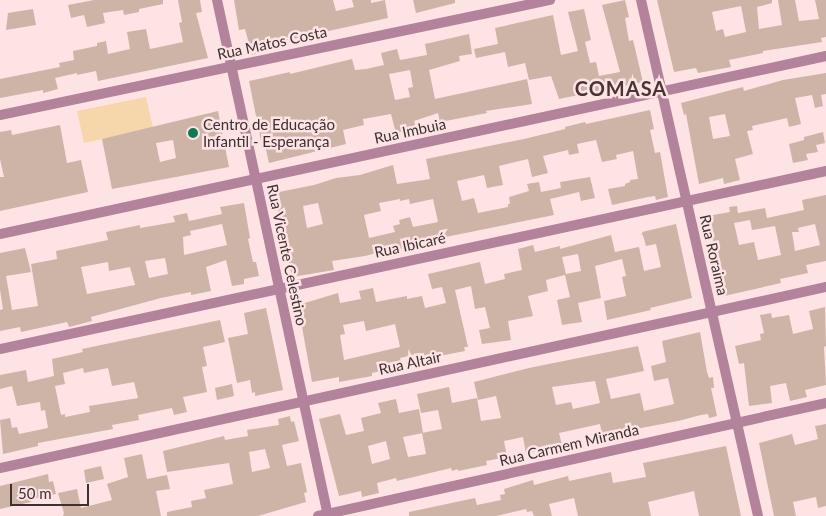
<!DOCTYPE html>
<meta charset="utf-8">
<style>
body{margin:0}
#map{position:relative;width:826px;height:516px;overflow:hidden;background:#fde3e4;font-family:Lato,sans-serif}
div>[style]{position:absolute}
.green>*{inset:0;background:#f6d6ab}
.building>*{inset:0;background:#ceb3a7}
.minor>*{height:10px;margin:-5px;padding:0 5px;transform-origin:5px;border-radius:5px;background:#b3829b}
.tertiary>*{height:10px;margin:-5px;padding:0 5px;transform-origin:5px;border-radius:5px;background:#b3829b}
.dots>*{width:14px;height:14px;translate:-50% -50%;box-sizing:border-box;border:2px solid #fde3e4;border-radius:50%}
span{translate:-50% -50%;white-space:nowrap;text-align:center;line-height:1.15;-webkit-text-stroke:5px #fde3e4;paint-order:stroke}
.street-label{font-size:15px;color:#3d3031}
.poi-label{font-size:15px;color:#3d3031}
.left{translate:0 -50%;text-align:left}
.district-label{font-size:20px;color:#4b3334;font-weight:700;letter-spacing:1px}
.scale{position:absolute;left:10px;top:484px;width:79px;height:22px;box-sizing:border-box;border:2px solid #3d3031;border-top:0;padding-left:6px;font-size:15px;line-height:18px;white-space:nowrap;color:#3d3031;-webkit-text-stroke:4px #fde3e4;paint-order:stroke}
</style>
<div id="map">
<div class="green">
<div style="clip-path:polygon(146px 97px,153px 128px,84px 143px,77px 111px)"></div>
</div>
<div class="building">
<div style="clip-path:polygon(94px 0,163px 0,163px 4px,139px 9px,139px 12px,124px 15px,123px 10px,103px 13px,105px 23px,87px 27px,84px 15px,71px 18px,68px 5px)"></div>
<div style="clip-path:polygon(178px 0,200px 0,202px 12px,196px 13px,208px 58px,98px 81px,96px 71px,77px 75px,77px 73px,55px 78px,58px 89px,43px 93px,43px 90px,0 98px,0 79px,60px 67px,59px 63px,74px 60px,73px 51px,97px 46px,97px 43px,106px 41px,108px 54px,130px 49px,127px 32px,146px 29px,150px 49px,183px 42px,179px 23px,182px 22px)"></div>
<div style="clip-path:polygon(234px 0,333px 0,336px 11px,354px 7px,352px 0,371px 0,371px 3px,385px 0,388px 18px,283px 41px,264px 46px,265px 52px,252px 55px,245px 29px,239px 30px)"></div>
<div style="clip-path:polygon(413px 0,455px 0,455px 3px,416px 13px)"></div>
<div style="clip-path:polygon(625px 0,629px 17px,625px 18px,629px 41px,633px 40px,643px 82px,559px 99px,551px 76px,529px 80px,525px 63px,508px 67px,505px 52px,476px 58px,474px 49px,498px 44px,495px 28px,553px 15px,561px 55px,578px 51px,568px 12px,584px 9px,591px 40px,585px 42px,590px 63px,596px 62px,599px 76px,620px 72px,602px 5px)"></div>
<div style="clip-path:polygon(evenodd,657px 0,772px 0,772px 3px,757px 7px,759px 29px,782px 25px,778px 0,795px 0,799px 21px,819px 19px,815px 0,826px 0,826px 37px,821px 38px,822px 42px,763px 51px,763px 53px,729px 60px,731px 67px,698px 73px,696px 68px,674px 72px,657px 0,741px 6px,746px 32px,725px 37px,723px 29px,716px 31px,712px 12px,741px 6px)"></div>
<div style="clip-path:polygon(33px 9px,36px 25px,6px 30px,8px 13px)"></div>
<div style="clip-path:polygon(evenodd,469px 34px,472px 54px,459px 56px,460px 61px,429px 70px,435px 99px,527px 79px,532px 104px,486px 111px,487px 113px,440px 122px,438px 113px,414px 121px,416px 128px,396px 133px,391px 114px,363px 119px,364px 125px,343px 130px,346px 144px,269px 163px,264px 141px,261px 141px,249px 81px,290px 72px,290px 74px,352px 59px,355px 70px,366px 69px,384px 65px,381px 53px,397px 49px,400px 60px,427px 55px,425px 44px,469px 34px,410px 70px,413px 87px,408px 88px,410px 97px,395px 100px,389px 74px,410px 70px)"></div>
<div style="clip-path:polygon(evenodd,826px 73px,826px 94px,821px 95px,823px 106px,815px 108px,812px 95px,795px 98px,801px 124px,789px 127px,787px 118px,752px 126px,753px 130px,747px 131px,753px 154px,735px 159px,740px 180px,724px 184px,723px 178px,699px 184px,686px 114px,684px 115px,681px 103px,743px 87px,744px 91px,783px 80px,826px 73px,725px 114px,730px 136px,713px 139px,709px 117px,725px 114px)"></div>
<div style="clip-path:polygon(evenodd,650px 110px,654px 129px,650px 130px,655px 153px,660px 152px,668px 197px,656px 200px,655px 196px,648px 197px,612px 205px,608px 189px,625px 186px,625px 184px,630px 182px,630px 180px,638px 179px,633px 151px,616px 155px,617px 159px,602px 162px,596px 140px,577px 144px,579px 153px,569px 155px,568px 150px,543px 156px,548px 173px,532px 177px,528px 159px,499px 166px,503px 185px,487px 188px,484px 175px,457px 181px,462px 201px,474px 198px,478px 213px,508px 207px,508px 204px,510px 204px,509px 197px,529px 191px,527px 184px,539px 182px,541px 192px,561px 188px,560px 182px,590px 177px,595px 198px,581px 201px,579px 192px,550px 199px,554px 215px,411px 244px,411px 246px,400px 249px,399px 247px,365px 256px,332px 261px,334px 270px,292px 277px,274px 193px,314px 185px,336px 178px,360px 175px,393px 165px,397px 184px,430px 179px,426px 159px,524px 139px,565px 129px,565px 127px,585px 122px,586px 124px,650px 110px,400px 199px,400px 201px,409px 199px,410px 204px,433px 199px,438px 222px,413px 227px,410px 217px,399px 220px,400px 224px,393px 226px,395px 232px,369px 238px,364px 215px,381px 211px,379px 203px,400px 199px,650px 110px,318px 203px,323px 224px,307px 228px,303px 206px,318px 203px)"></div>
<div style="clip-path:polygon(evenodd,218px 111px,229px 167px,112px 189px,102px 139px,218px 111px,173px 140px,176px 158px,160px 162px,156px 143px,173px 140px)"></div>
<div style="clip-path:polygon(60px 125px,67px 163px,81px 160px,88px 192px,0 211px,0 177px,4px 177px,0 159px,0 132px,11px 130px,12px 135px)"></div>
<div style="clip-path:polygon(823px 132px,825px 143px,816px 145px,818px 152px,806px 154px,808px 160px,793px 163px,789px 144px,804px 140px,804px 137px)"></div>
<div style="clip-path:polygon(evenodd,826px 195px,826px 261px,806px 265px,808px 273px,780px 279px,781px 283px,724px 296px,708px 216px,730px 212px,729px 207px,737px 206px,738px 213px,765px 208px,767px 218px,804px 210px,802px 200px,826px 195px,750px 220px,752px 230px,775px 226px,781px 255px,758px 260px,754px 242px,739px 245px,734px 223px,750px 220px,826px 195px,815px 224px,820px 245px,795px 251px,792px 232px,799px 232px,798px 228px,815px 224px)"></div>
<div style="clip-path:polygon(evenodd,244px 203px,250px 238px,248px 239px,253px 262px,256px 262px,259px 276px,244px 279px,244px 284px,232px 286px,226px 260px,206px 267px,211px 291px,191px 295px,191px 292px,161px 298px,91px 317px,92px 321px,69px 327px,67px 322px,21px 332px,20px 327px,0 331px,0 310px,3px 309px,0 290px,0 253px,25px 248px,31px 272px,6px 276px,12px 310px,38px 306px,31px 264px,57px 259px,56px 251px,108px 240px,106px 232px,140px 225px,140px 228px,175px 222px,173px 216px,187px 213px,189px 221px,222px 214px,220px 207px,244px 203px,222px 224px,227px 245px,184px 255px,183px 237px,191px 235px,190px 231px,222px 224px,244px 203px,165px 258px,168px 274px,149px 278px,145px 261px,165px 258px,244px 203px,108px 262px,109px 271px,130px 267px,135px 285px,87px 294px,81px 267px,108px 262px)"></div>
<div style="clip-path:polygon(evenodd,676px 224px,692px 298px,650px 308px,651px 310px,607px 320px,604px 301px,626px 296px,622px 277px,626px 276px,622px 259px,595px 266px,601px 298px,578px 303px,582px 322px,562px 325px,557px 300px,570px 297px,565px 275px,546px 280px,548px 291px,528px 296px,533px 316px,508px 321px,511px 340px,482px 344px,479px 330px,490px 328px,485px 307px,475px 309px,471px 286px,455px 290px,468px 347px,464px 347px,465px 351px,424px 359px,422px 353px,400px 358px,402px 366px,372px 373px,372px 376px,339px 382px,339px 377px,312px 382px,298px 305px,338px 293px,340px 303px,361px 299px,359px 291px,373px 288px,376px 302px,407px 296px,407px 299px,422px 296px,425px 308px,446px 303px,442px 287px,432px 289px,428px 274px,480px 262px,485px 284px,505px 279px,504px 274px,522px 270px,518px 249px,533px 245px,535px 252px,560px 246px,560px 249px,611px 235px,615px 252px,639px 247px,644px 271px,661px 267px,656px 244px,646px 246px,642px 232px,676px 224px,578px 254px,581px 271px,566px 274px,562px 257px,578px 254px,676px 224px,364px 321px,366px 331px,395px 324px,400px 347px,344px 360px,340px 335px,345px 334px,343px 325px,364px 321px)"></div>
<div style="clip-path:polygon(825px 307px,826px 346px,824px 347px,826px 385px,805px 390px,807px 397px,790px 401px,786px 383px,770px 386px,772px 403px,749px 406px,744px 363px,739px 364px,735px 346px,761px 340px,760px 334px,764px 333px,760px 315px,771px 313px,772px 318px,789px 315px,793px 334px,813px 329px,809px 311px)"></div>
<div style="clip-path:polygon(266px 308px,283px 390px,255px 396px,255px 392px,252px 393px,250px 380px,237px 383px,228px 338px,248px 334px,244px 313px)"></div>
<div style="clip-path:polygon(evenodd,220px 320px,225px 342px,203px 347px,207px 366px,202px 367px,207px 392px,183px 397px,187px 412px,174px 415px,172px 408px,138px 415px,139px 420px,112px 425px,113px 429px,38px 443px,38px 446px,3px 454px,0 420px,10px 418px,12px 428px,17px 427px,19px 434px,48px 428px,45px 410px,41px 411px,40px 402px,17px 406px,12px 386px,0 389px,0 375px,26px 370px,28px 382px,54px 376px,52px 359px,83px 352px,82px 349px,220px 320px,83px 368px,84px 373px,108px 368px,112px 386px,134px 382px,138px 398px,89px 406px,90px 412px,65px 417px,65px 414px,61px 415px,55px 386px,65px 384px,63px 373px,83px 368px)"></div>
<div style="clip-path:polygon(evenodd,700px 332px,707px 372px,709px 378px,713px 377px,714px 388px,711px 388px,717px 416px,709px 418px,708px 414px,701px 415px,678px 421px,620px 432px,621px 435px,603px 439px,600px 424px,559px 433px,562px 445px,526px 454px,523px 437px,504px 441px,507px 457px,486px 461px,487px 465px,458px 471px,458px 469px,452px 471px,451px 468px,397px 481px,396px 478px,377px 483px,379px 493px,362px 497px,361px 491px,339px 496px,319px 419px,340px 414px,346px 435px,364px 431px,361px 418px,381px 413px,378px 403px,396px 399px,399px 413px,419px 409px,423px 433px,403px 437px,408px 457px,426px 454px,422px 433px,442px 429px,438px 410px,421px 413px,417px 394px,449px 387px,452px 403px,477px 398px,481px 421px,501px 418px,496px 396px,478px 400px,474px 382px,529px 368px,638px 346px,644px 371px,606px 379px,611px 399px,640px 393px,644px 411px,674px 404px,668px 378px,654px 381px,651px 366px,666px 362px,662px 341px,700px 332px,595px 381px,600px 403px,573px 409px,571px 402px,556px 405px,552px 387px,595px 381px,700px 332px,386px 441px,390px 459px,372px 464px,368px 446px,386px 441px)"></div>
<div style="clip-path:polygon(232px 384px,234px 396px,217px 400px,215px 388px)"></div>
<div style="clip-path:polygon(evenodd,290px 416px,291px 422px,294px 421px,299px 441px,282px 445px,287px 466px,301px 463px,307px 492px,304px 493px,306px 502px,258px 516px,167px 516px,167px 512px,192px 507px,191px 501px,206px 498px,204px 490px,233px 484px,229px 463px,167px 472px,163px 451px,224px 436px,225px 440px,248px 436px,247px 430px,279px 425px,278px 419px,290px 416px,265px 449px,270px 468px,252px 472px,249px 452px,265px 449px)"></div>
<div style="clip-path:polygon(826px 424px,826px 506px,818px 508px,816px 497px,793px 502px,796px 516px,774px 516px,759px 443px,792px 434px,795px 445px,818px 439px,815px 426px)"></div>
<div style="clip-path:polygon(726px 446px,741px 516px,699px 516px,694px 491px,648px 502px,651px 516px,578px 516px,574px 498px,549px 504px,552px 516px,534px 516px,532px 511px,527px 512px,526px 509px,496px 516px,409px 516px,409px 512px,475px 498px,477px 505px,501px 500px,500px 495px,505px 494px,504px 489px,533px 480px,534px 485px,568px 476px,569px 481px,611px 472px,613px 483px,646px 477px,643px 463px)"></div>
<div style="clip-path:polygon(142px 454px,147px 479px,167px 475px,170px 489px,156px 491px,161px 516px,63px 516px,64px 513px,58px 493px,77px 489px,81px 508px,112px 500px,107px 484px,128px 477px,124px 458px)"></div>
<div style="clip-path:polygon(101px 466px,104px 479px,86px 483px,84px 470px)"></div>
<div style="clip-path:polygon(48px 474px,49px 482px,53px 481px,56px 494px,32px 499px,31px 502px,0 509px,0 486px)"></div>
</div>
<div class="minor">
<div style="left:217px;top:0;width:184px;rotate:77.8deg"></div>
<div style="left:641px;top:0;width:529px;rotate:77.22deg"></div>
<div style="left:0;top:115px;width:562px;rotate:-11.81deg"></div>
<div style="left:0;top:468px;width:846px;rotate:-12.36deg"></div>
<div style="left:318px;top:516px;width:520px;rotate:-12.54deg"></div>
</div>
<div class="tertiary">
<div style="left:256px;top:180px;width:344px;rotate:77.9deg"></div>
<div style="left:0;top:234px;width:845px;rotate:-12.16deg"></div>
<div style="left:0;top:349px;width:845px;rotate:-12.16deg"></div>
</div>
<div class="dots">
<div style="left:193px;top:133px;background:#0e7953"></div>
</div>
<div class="street-label">
<span style="left:272px;top:43px;rotate:-12deg">Rua Matos Costa</span>
<span style="left:410px;top:131px;rotate:-12deg">Rua Imbuia</span>
<span style="left:410px;top:245px;rotate:-12deg">Rua Ibicaré</span>
<span style="left:287px;top:255px;rotate:78deg">Rua Vicente Celestino</span>
<span style="left:714px;top:255px;rotate:77deg">Rua Roraima</span>
<span style="left:410px;top:363px;rotate:-12deg">Rua Altair</span>
<span style="left:569px;top:445px;rotate:-13deg">Rua Carmem Miranda</span>
</div>
<div class="poi-label">
<span class="left" style="left:203px;top:133px">Centro de Educação<br>Infantil - Esperança</span>
</div>
<div class="district-label">
<span style="left:621px;top:88px">COMASA</span>
</div>
<div class="scale">50 m</div>
</div>
